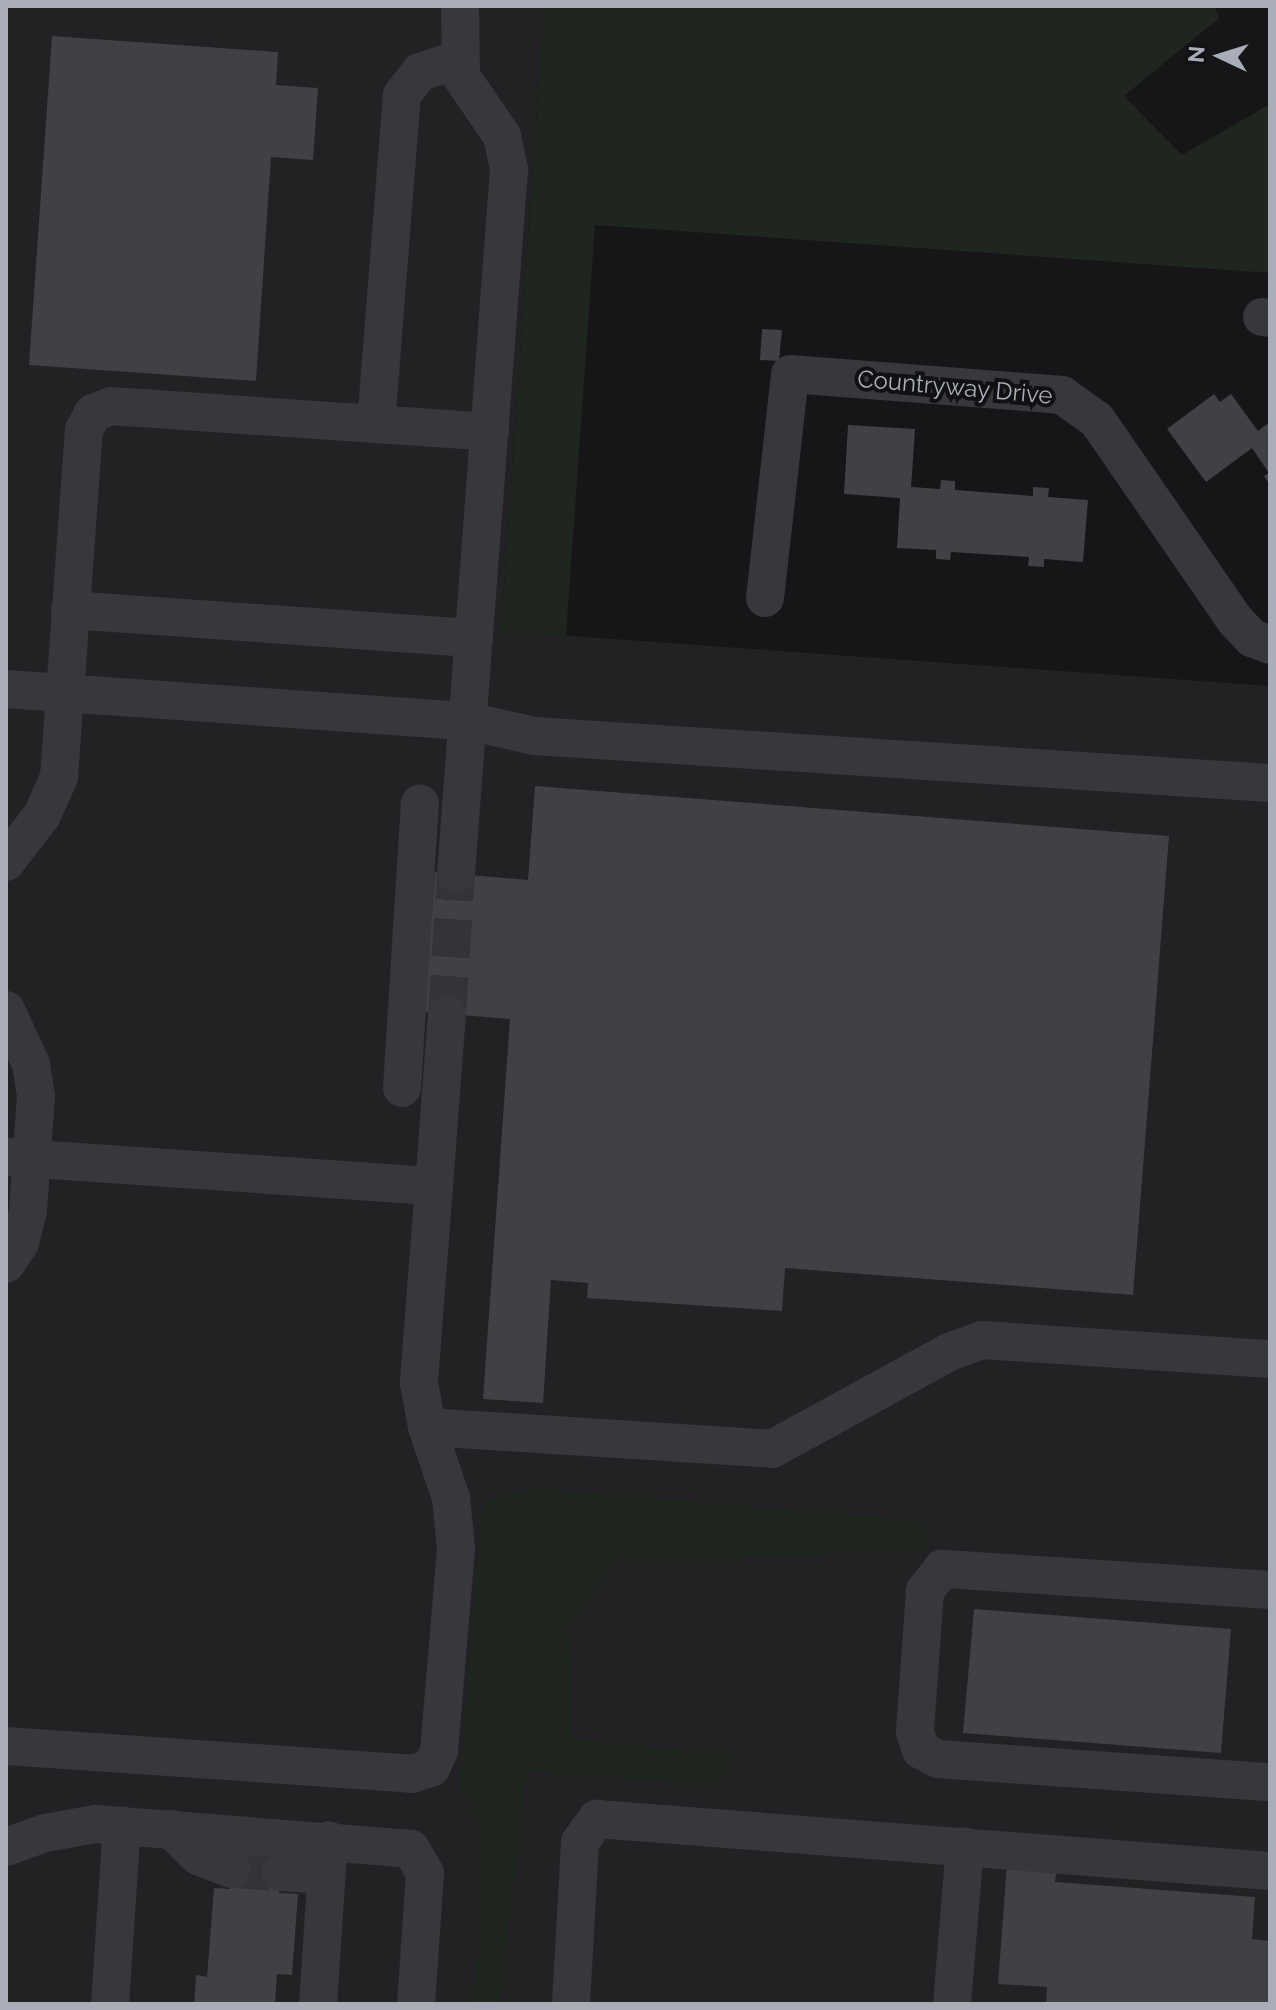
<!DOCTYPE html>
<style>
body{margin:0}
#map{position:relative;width:1276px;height:2010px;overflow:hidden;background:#161618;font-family:Raleway,sans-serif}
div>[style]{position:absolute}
.built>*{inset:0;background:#222225}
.green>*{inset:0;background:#1e261f}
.building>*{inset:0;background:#404145}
.minor-tunnel>*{height:38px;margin-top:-19px;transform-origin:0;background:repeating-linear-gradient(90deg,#333438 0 38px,transparent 0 57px)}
.minor>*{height:38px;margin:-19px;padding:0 19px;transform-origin:19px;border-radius:19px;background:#37383d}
span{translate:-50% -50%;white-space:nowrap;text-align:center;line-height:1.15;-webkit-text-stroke:8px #111113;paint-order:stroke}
.street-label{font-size:24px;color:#a8adb8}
.frame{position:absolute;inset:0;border:8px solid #a8adb8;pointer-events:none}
.north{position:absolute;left:1180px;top:16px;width:80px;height:80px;-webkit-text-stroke:6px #111113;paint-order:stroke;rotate:274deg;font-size:22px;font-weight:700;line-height:32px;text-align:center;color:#a8adb8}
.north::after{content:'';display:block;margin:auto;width:28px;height:36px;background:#a8adb8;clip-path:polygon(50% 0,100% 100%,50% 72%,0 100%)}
</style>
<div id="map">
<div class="built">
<div style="clip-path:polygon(6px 6px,544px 6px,501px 631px,1270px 686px,1270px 2004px,6px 2004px)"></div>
</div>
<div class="green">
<div style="clip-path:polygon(544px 6px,1214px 6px,1219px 18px,1124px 96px,1182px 155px,1270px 104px,1270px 273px,595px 225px,566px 636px,501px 632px)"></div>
<div style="clip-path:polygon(533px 1488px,925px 1521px,927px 1551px,616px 1562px,570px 1626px,573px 1739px,735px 1755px,720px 1785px,527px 1772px,500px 2004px,472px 2004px,480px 1941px,481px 1825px,460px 1787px,483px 1503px)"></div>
</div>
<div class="building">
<div style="clip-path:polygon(52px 36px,278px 52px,276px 85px,318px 88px,313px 160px,271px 157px,256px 381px,29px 365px)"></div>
<div style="clip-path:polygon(762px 329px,782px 330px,779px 361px,760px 360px)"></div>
<div style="clip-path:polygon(1214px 394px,1220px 402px,1231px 394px,1258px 431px,1270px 422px,1270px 485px,1264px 476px,1269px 473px,1252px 448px,1206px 482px,1167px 429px)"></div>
<div style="clip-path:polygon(848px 425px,915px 429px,911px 487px,940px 489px,941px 480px,955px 481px,955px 490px,1033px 496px,1033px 487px,1049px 488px,1048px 497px,1088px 500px,1083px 562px,1044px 559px,1044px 567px,1028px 566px,1029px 557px,951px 552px,950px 560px,936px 559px,936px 550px,897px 548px,900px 498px,844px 494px)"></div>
<div style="clip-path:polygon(535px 786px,1169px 836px,1133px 1295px,785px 1268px,782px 1311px,587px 1298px,588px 1283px,551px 1280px,543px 1403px,483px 1399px,510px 1019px,424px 1012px,435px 872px,528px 880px)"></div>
<div style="clip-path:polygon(974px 1609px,1231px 1629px,1221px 1753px,963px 1733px)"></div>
<div style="clip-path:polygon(234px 1839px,283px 1843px,279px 1893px,298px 1894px,292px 1975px,277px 1974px,275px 2004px,194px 2004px,196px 1975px,207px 1977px,214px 1888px,230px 1889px)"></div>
<div style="clip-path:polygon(1007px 1864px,1057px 1868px,1055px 1882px,1255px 1897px,1252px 1939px,1270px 1941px,1270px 2004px,1046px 2004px,1047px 1987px,998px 1984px)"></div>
</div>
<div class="minor-tunnel">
<div style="left:447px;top:1014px;width:140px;rotate:-86.3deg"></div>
<div style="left:232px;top:1869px;width:49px;rotate:3.5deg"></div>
</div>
<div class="minor">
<div style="left:1262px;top:317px;width:8px;rotate:7deg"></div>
<div style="left:376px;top:424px;width:330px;rotate:-85.5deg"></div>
<div style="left:402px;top:95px;width:29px;rotate:-52deg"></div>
<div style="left:420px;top:72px;width:40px;rotate:-18deg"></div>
<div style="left:765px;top:598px;width:225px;rotate:-83.6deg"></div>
<div style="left:790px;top:374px;width:273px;rotate:4.4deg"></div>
<div style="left:1062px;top:395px;width:43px;rotate:35.5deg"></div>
<div style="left:1097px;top:420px;width:243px;rotate:55.4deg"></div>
<div style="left:1235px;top:620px;width:25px;rotate:47deg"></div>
<div style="left:1252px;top:638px;width:19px;rotate:21deg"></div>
<div style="left:70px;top:610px;width:405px;rotate:4deg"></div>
<div style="left:6px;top:689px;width:463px;rotate:4deg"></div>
<div style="left:468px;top:721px;width:68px;rotate:12.8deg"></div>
<div style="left:534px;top:736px;width:737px;rotate:3.65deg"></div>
<div style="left:6px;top:862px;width:59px;rotate:-52.5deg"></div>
<div style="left:42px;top:815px;width:42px;rotate:-65.9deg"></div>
<div style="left:59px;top:777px;width:348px;rotate:-85.9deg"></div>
<div style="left:84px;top:430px;width:19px;rotate:-62deg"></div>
<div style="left:93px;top:413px;width:19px;rotate:-21deg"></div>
<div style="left:111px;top:406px;width:380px;rotate:3.9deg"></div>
<div style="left:456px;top:874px;width:707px;rotate:-85.7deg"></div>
<div style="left:509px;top:169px;width:34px;rotate:-102deg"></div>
<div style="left:502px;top:136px;width:73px;rotate:-124.3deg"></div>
<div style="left:461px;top:76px;width:70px;rotate:-90.8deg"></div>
<div style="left:6px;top:1010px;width:60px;rotate:65.2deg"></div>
<div style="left:31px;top:1064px;width:32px;rotate:81deg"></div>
<div style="left:36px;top:1096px;width:115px;rotate:94deg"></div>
<div style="left:28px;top:1211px;width:33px;rotate:104deg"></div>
<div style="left:20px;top:1243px;width:25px;rotate:124deg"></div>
<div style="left:402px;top:1088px;width:285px;rotate:-86.4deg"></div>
<div style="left:6px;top:1157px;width:429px;rotate:3.9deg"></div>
<div style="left:434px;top:1186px;width:198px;rotate:94.4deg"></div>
<div style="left:419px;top:1383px;width:45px;rotate:79.7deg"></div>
<div style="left:427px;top:1427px;width:346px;rotate:3.6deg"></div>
<div style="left:772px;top:1449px;width:202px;rotate:-28.7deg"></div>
<div style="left:949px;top:1352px;width:35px;rotate:-20deg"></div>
<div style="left:982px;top:1340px;width:289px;rotate:3.8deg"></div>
<div style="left:434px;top:1186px;width:172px;rotate:-85.7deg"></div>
<div style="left:1270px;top:1590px;width:329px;rotate:-176.3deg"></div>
<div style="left:942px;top:1569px;width:28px;rotate:128deg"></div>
<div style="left:925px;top:1591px;width:141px;rotate:94.1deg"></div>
<div style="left:915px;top:1732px;width:19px;rotate:72deg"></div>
<div style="left:921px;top:1750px;width:19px;rotate:28deg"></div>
<div style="left:938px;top:1759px;width:333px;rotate:4deg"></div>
<div style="left:6px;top:1746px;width:407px;rotate:3.9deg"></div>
<div style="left:412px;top:1774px;width:20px;rotate:-18deg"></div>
<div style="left:431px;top:1768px;width:19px;rotate:-65deg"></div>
<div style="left:439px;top:1751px;width:204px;rotate:-85.2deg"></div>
<div style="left:456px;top:1548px;width:50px;rotate:-95.7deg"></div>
<div style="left:451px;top:1498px;width:75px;rotate:-108.7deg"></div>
<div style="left:171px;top:1829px;width:38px;rotate:45deg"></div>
<div style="left:198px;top:1856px;width:36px;rotate:21deg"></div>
<div style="left:6px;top:1847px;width:41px;rotate:-19.7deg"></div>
<div style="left:45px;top:1833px;width:51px;rotate:-10.2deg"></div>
<div style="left:95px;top:1824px;width:317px;rotate:4.5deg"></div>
<div style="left:411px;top:1849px;width:28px;rotate:60deg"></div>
<div style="left:425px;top:1873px;width:131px;rotate:93.9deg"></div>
<div style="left:281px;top:1872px;width:45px;rotate:3.8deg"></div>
<div style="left:110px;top:2004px;width:179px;rotate:-86.2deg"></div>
<div style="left:318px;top:2004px;width:164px;rotate:-86.2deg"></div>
<div style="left:571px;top:2004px;width:162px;rotate:-86.8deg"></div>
<div style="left:580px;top:1842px;width:29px;rotate:-54deg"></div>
<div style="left:597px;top:1819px;width:675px;rotate:4.42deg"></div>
<div style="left:952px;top:2004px;width:158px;rotate:-85.3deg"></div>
</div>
<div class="street-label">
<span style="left:955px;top:387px;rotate:5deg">Countryway Drive</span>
</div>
<div class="frame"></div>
<div class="north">N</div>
</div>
